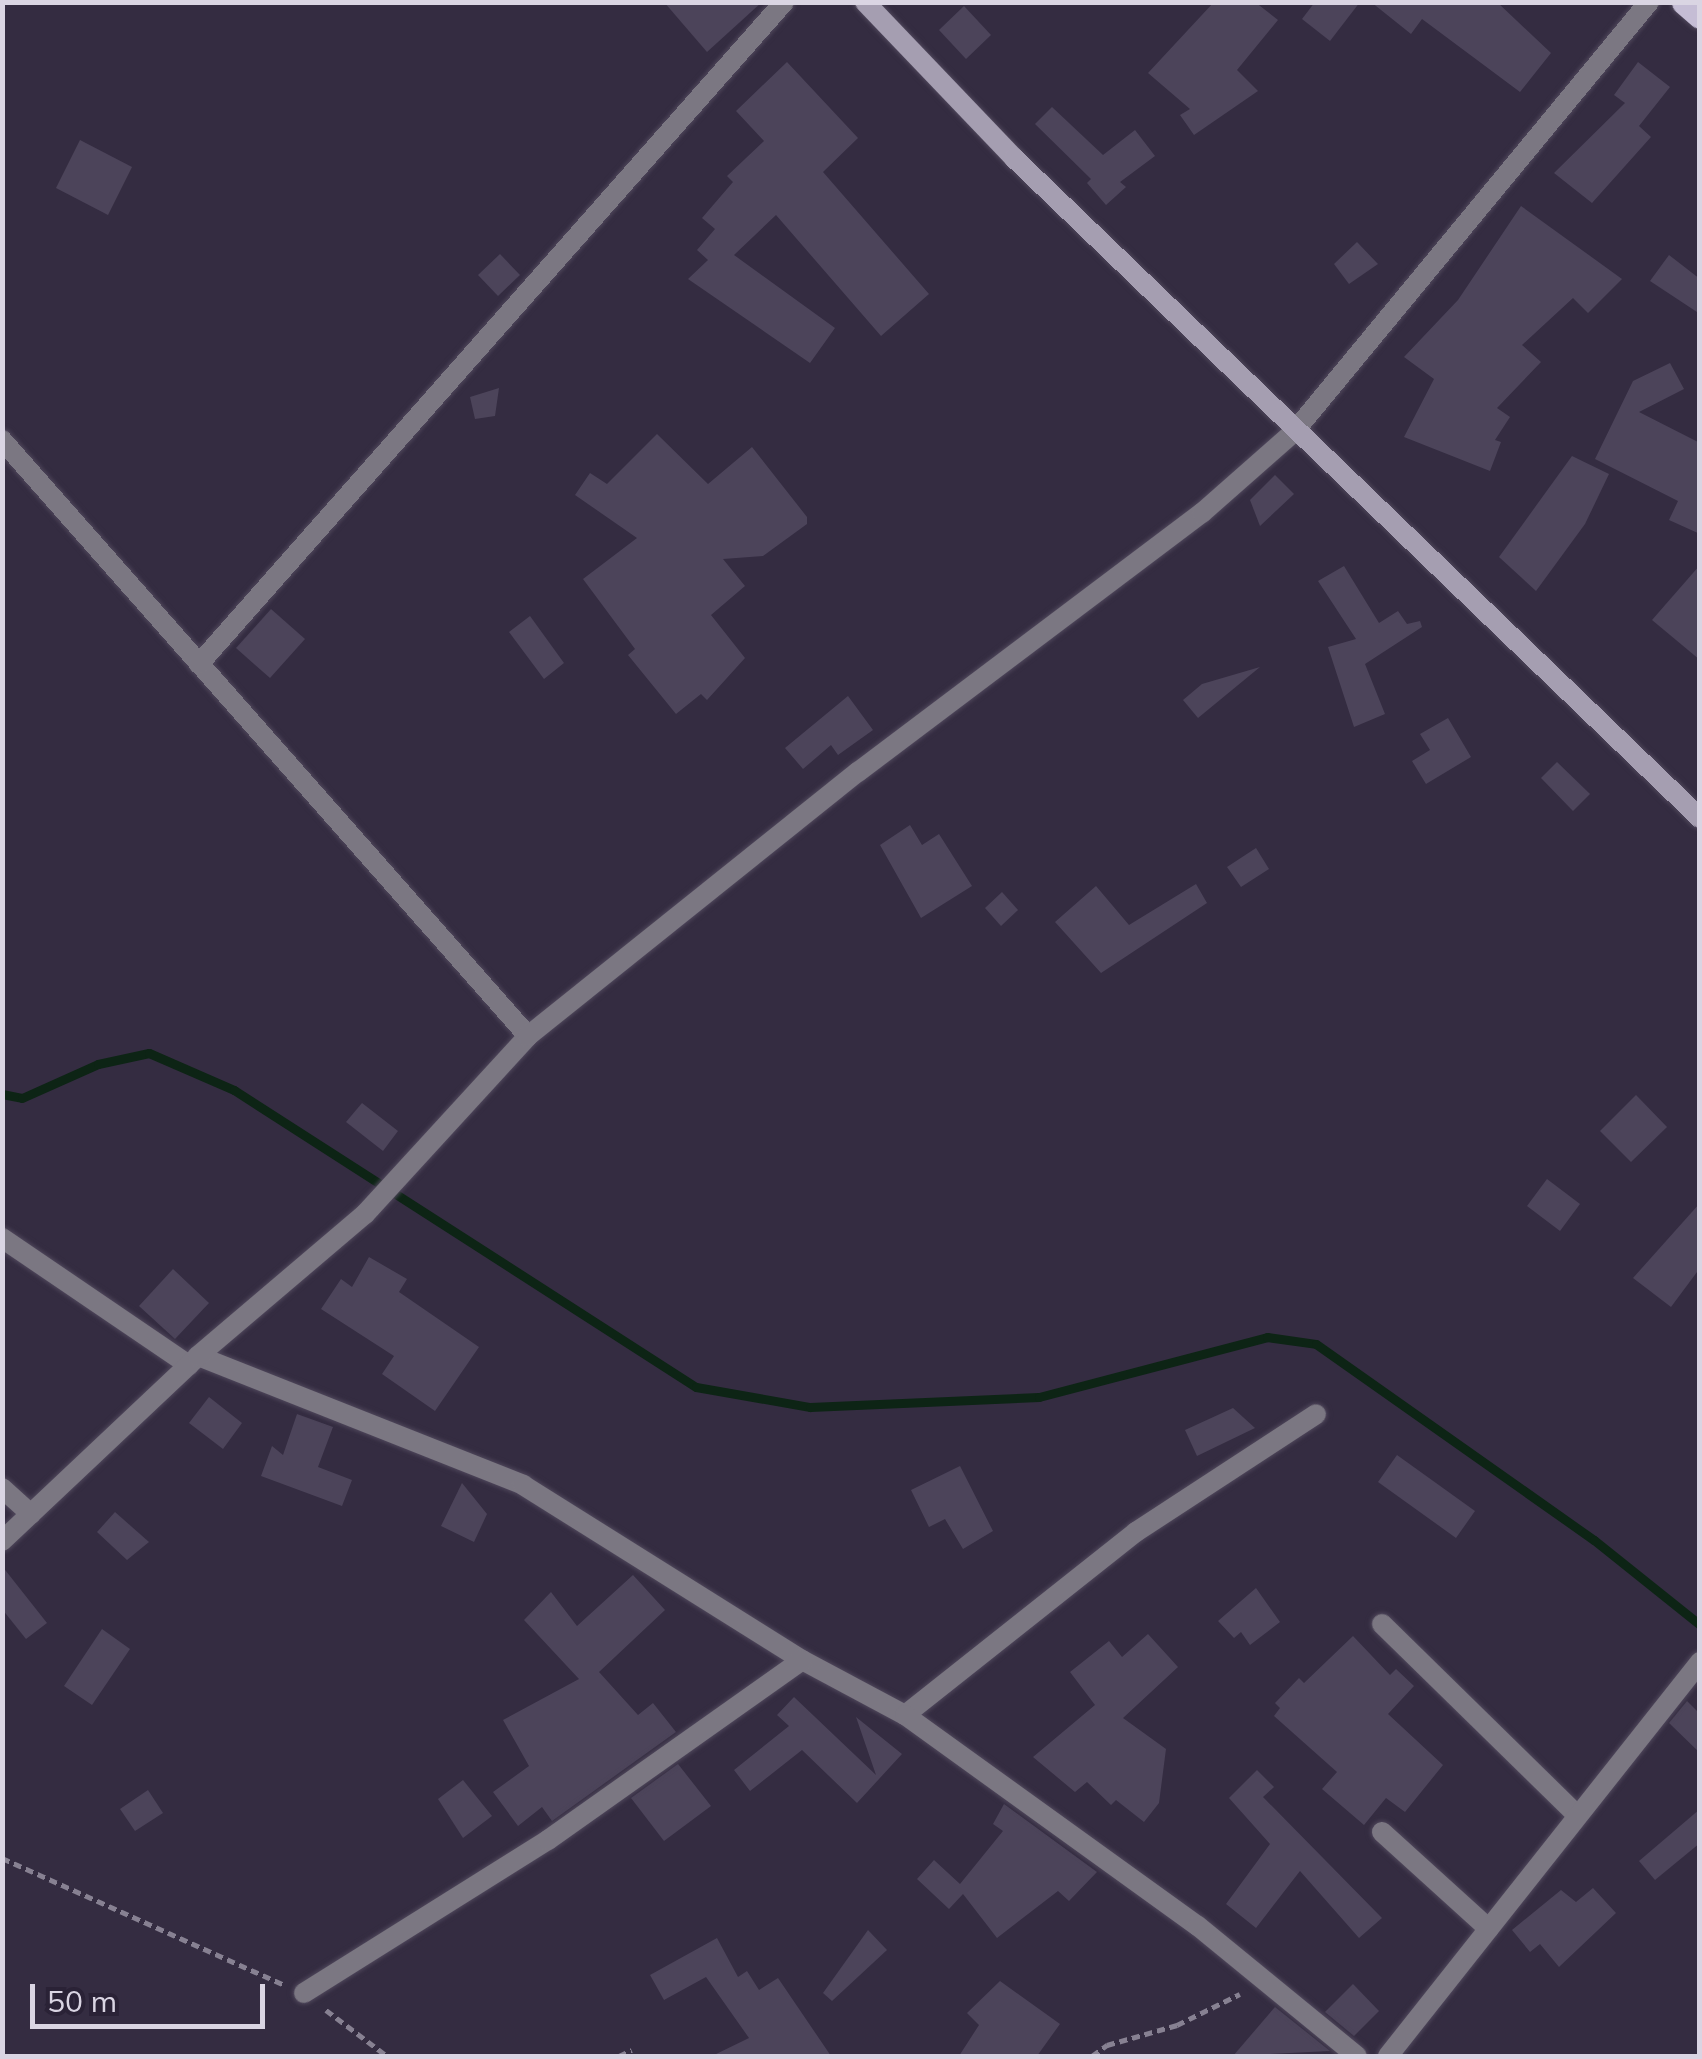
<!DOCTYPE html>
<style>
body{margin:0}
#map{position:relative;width:1702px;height:2059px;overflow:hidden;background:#342c41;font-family:Mulish,sans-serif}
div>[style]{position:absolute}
.stream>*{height:9px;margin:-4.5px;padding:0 4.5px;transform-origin:4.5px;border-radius:4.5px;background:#0d2415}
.building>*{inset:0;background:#4c445a}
.path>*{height:5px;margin-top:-2.5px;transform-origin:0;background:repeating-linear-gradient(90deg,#878192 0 8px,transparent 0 13px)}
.roads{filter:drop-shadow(0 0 2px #4f475b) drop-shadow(0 0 2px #4f475b)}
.minor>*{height:20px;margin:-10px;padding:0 10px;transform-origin:10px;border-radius:10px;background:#7b7782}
.secondary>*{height:20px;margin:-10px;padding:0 10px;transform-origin:10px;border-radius:10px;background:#a59eb1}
.primary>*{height:25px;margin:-12.5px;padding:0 12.5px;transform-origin:12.5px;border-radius:12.5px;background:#c5bdd5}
span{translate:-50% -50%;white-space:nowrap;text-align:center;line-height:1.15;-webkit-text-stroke:10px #2a2236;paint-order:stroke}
.frame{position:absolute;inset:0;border:5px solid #dad5e3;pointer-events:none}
.scale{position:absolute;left:30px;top:1984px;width:235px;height:45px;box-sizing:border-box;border:5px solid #dad5e3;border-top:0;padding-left:12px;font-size:30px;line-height:35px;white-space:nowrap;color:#dad5e3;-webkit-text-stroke:8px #2a2236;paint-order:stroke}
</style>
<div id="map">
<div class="stream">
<div style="left:2px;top:1094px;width:20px;rotate:11deg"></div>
<div style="left:22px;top:1098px;width:83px;rotate:-24.1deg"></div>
<div style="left:98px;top:1064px;width:52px;rotate:-12.2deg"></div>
<div style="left:149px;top:1053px;width:93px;rotate:23.5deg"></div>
<div style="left:234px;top:1090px;width:549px;rotate:32.74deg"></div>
<div style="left:696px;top:1387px;width:116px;rotate:10deg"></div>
<div style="left:810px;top:1407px;width:229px;rotate:-2.5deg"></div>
<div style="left:1039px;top:1397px;width:236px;rotate:-14.7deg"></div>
<div style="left:1267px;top:1337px;width:49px;rotate:8.1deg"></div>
<div style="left:1316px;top:1344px;width:340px;rotate:35.2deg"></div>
<div style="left:1594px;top:1540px;width:136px;rotate:38.7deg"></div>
</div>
<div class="building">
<div style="clip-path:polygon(664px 2px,762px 2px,707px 52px)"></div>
<div style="clip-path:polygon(1214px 2px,1255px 2px,1278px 20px,1237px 70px,1258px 91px,1194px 135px,1180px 115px,1190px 109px,1148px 73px)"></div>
<div style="clip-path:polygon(1315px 2px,1360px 2px,1330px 41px,1302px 19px)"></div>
<div style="clip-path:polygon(1371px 2px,1497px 2px,1551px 53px,1520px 92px,1422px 19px,1411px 34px)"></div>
<div style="clip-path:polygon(964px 6px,991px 35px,966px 59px,939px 30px)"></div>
<div style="clip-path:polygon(787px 62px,858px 138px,823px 172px,929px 294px,881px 336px,776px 215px,734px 255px,835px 328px,810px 363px,688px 279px,708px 260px,697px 250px,715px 229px,702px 218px,733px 182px,727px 176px,764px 141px,736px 111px)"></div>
<div style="clip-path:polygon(1638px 62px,1670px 87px,1639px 126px,1651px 137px,1592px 203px,1554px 173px,1625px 103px,1614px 95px)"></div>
<div style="clip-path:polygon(1052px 107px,1103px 155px,1135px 130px,1155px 156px,1120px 182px,1126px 187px,1106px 205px,1087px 183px,1091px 179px,1035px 124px)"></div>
<div style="clip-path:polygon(80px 140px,132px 167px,108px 215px,56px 188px)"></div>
<div style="clip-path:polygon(1521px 206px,1622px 279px,1588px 313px,1573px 298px,1522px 345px,1541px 362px,1497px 408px,1510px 417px,1495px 440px,1501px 442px,1490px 471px,1404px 437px,1434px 379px,1404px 357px,1458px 300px)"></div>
<div style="clip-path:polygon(1357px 242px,1378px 264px,1349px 284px,1334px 264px)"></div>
<div style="clip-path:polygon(500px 254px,520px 275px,498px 296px,478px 275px)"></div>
<div style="clip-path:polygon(1669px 255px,1700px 279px,1700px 314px,1650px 281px)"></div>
<div style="clip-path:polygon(1670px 363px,1684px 389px,1639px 412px,1700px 443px,1700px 534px,1669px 520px,1678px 501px,1595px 459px,1633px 381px)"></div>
<div style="clip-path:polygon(499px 388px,495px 416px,475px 419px,470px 397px)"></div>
<div style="clip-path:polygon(657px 434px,708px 484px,752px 447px,807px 517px,807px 524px,763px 556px,723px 559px,745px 586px,711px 615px,745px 658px,707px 700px,701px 694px,676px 714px,628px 655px,635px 649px,583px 579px,637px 538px,575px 495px,590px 473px,607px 484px)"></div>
<div style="clip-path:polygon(1572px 456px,1609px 474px,1585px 524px,1536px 591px,1499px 557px)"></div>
<div style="clip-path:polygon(1275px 475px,1294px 494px,1260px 526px,1250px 500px)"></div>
<div style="clip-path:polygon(1700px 565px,1700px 660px,1652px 620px)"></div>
<div style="clip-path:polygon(1344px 566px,1379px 623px,1398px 611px,1407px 624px,1420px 621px,1422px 627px,1365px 664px,1385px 714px,1354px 727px,1328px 647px,1356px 639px,1318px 581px)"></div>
<div style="clip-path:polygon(271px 609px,305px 639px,270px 678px,236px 648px)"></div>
<div style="clip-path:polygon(530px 616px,564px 663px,544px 679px,509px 632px)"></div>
<div style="clip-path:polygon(1260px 667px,1198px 718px,1183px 700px,1202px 684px)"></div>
<div style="clip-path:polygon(848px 696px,873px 730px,838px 755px,831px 745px,803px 769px,785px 748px)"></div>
<div style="clip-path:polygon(1448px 718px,1471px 757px,1426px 784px,1412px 761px,1430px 750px,1420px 734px)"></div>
<div style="clip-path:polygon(1557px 762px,1590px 794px,1573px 811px,1541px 778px)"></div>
<div style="clip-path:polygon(910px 825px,922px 845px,939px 834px,972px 886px,921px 918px,880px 845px)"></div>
<div style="clip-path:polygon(1256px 848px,1269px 869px,1241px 887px,1227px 867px)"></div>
<div style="clip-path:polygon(1196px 884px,1207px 903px,1101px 973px,1055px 922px,1096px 886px,1129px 925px)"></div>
<div style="clip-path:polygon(1002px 892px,1018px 910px,1001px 926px,985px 908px)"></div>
<div style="clip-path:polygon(1636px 1095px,1667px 1127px,1631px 1162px,1600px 1131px)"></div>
<div style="clip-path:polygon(362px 1103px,398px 1131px,383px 1151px,346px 1122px)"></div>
<div style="clip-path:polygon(1547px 1179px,1580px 1204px,1560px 1231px,1527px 1206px)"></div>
<div style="clip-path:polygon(1700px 1203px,1700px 1268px,1671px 1307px,1633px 1278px)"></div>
<div style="clip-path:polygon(369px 1257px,407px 1279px,399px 1292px,479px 1347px,435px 1411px,382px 1374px,394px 1356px,321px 1309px,341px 1279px,352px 1287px)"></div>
<div style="clip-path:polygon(173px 1269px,209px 1303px,175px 1339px,139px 1306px)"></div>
<div style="clip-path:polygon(209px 1397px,242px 1423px,223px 1449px,189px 1423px)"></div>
<div style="clip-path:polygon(1233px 1408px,1255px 1428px,1197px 1456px,1185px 1430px)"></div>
<div style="clip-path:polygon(297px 1414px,333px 1427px,318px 1467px,352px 1480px,342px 1506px,261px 1476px,272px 1446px,283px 1455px)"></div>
<div style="clip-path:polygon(1397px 1455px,1475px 1511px,1456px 1538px,1378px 1482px)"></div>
<div style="clip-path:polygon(960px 1466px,993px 1531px,963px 1549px,945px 1519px,929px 1527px,911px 1490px)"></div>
<div style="clip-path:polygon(462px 1483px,487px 1514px,474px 1542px,441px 1526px)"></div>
<div style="clip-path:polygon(115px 1512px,149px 1542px,127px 1560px,97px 1532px)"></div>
<div style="clip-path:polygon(2px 1566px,47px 1623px,26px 1639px,2px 1609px)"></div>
<div style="clip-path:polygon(633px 1575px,665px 1610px,599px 1672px,638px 1715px,653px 1703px,676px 1732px,552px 1821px,542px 1807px,518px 1826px,493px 1792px,529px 1766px,503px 1720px,579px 1679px,524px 1620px,551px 1592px,577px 1626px)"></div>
<div style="clip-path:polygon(1256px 1588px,1280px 1622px,1250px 1645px,1241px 1632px,1234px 1638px,1218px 1621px)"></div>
<div style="clip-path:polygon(102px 1629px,130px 1649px,92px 1705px,64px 1686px)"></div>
<div style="clip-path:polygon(1148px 1634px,1178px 1667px,1123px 1718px,1166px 1749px,1159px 1803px,1144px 1822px,1116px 1800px,1111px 1805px,1087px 1782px,1075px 1792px,1033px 1757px,1095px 1705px,1070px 1672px,1109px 1641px,1122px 1657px)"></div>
<div style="clip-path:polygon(1353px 1636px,1390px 1675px,1396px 1669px,1414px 1686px,1388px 1714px,1443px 1765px,1405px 1812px,1386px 1798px,1364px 1825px,1322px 1789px,1337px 1772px,1274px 1716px,1280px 1708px,1275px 1703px,1299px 1678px,1304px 1683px)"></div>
<div style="clip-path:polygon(794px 1697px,876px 1775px,856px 1717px,902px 1754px,857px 1803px,802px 1750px,750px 1791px,734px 1770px,789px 1726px,777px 1715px)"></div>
<div style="clip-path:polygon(1687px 1701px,1700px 1714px,1700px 1753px,1669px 1723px)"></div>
<div style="clip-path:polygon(678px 1764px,711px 1806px,664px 1841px,631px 1798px)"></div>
<div style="clip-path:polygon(1257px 1770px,1274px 1787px,1263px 1797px,1382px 1918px,1359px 1938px,1300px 1871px,1256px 1928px,1226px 1904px,1270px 1844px,1229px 1798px)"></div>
<div style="clip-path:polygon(463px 1780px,492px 1816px,463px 1838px,438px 1799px)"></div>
<div style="clip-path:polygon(148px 1790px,163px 1813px,135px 1831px,120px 1809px)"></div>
<div style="clip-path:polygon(1004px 1804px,1097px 1872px,1069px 1901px,1058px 1891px,997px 1938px,963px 1894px,949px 1909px,917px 1879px,934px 1860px,960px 1884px,1003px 1831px,993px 1824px)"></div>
<div style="clip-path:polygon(1700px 1809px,1700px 1843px,1655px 1880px,1639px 1861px)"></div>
<div style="clip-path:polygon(1593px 1888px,1616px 1913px,1559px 1967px,1540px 1944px,1530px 1952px,1512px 1930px,1561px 1890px,1576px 1902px)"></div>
<div style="clip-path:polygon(868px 1930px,887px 1950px,832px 2001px,823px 1993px)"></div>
<div style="clip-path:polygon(717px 1938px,738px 1977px,747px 1971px,759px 1990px,778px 1978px,831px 2056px,712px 2056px,749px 2038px,706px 1977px,664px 2000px,650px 1975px)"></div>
<div style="clip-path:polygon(1000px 1981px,1060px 2024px,1037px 2056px,959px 2056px,979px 2025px,967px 2013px)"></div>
<div style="clip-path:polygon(1353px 1984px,1379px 2011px,1354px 2036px,1325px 2012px)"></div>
<div style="clip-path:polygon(1275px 2007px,1330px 2051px,1233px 2056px)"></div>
</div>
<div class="path">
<div style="left:2px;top:1858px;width:308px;rotate:24.2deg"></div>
<div style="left:326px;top:2010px;width:76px;rotate:37deg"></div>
<div style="left:619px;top:2056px;width:14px;rotate:-25deg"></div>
<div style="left:1092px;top:2056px;width:19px;rotate:-36deg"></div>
<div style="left:1107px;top:2045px;width:73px;rotate:-15.9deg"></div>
<div style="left:1177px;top:2025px;width:70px;rotate:-26.2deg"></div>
</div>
<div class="roads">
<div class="minor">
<div style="left:2px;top:440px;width:795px;rotate:48.57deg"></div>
<div style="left:199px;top:664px;width:883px;rotate:-48.53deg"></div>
<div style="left:2px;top:1238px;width:226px;rotate:34.2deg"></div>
<div style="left:198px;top:1356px;width:350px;rotate:21.6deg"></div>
<div style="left:523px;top:1485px;width:329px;rotate:32.1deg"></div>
<div style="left:802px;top:1660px;width:117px;rotate:28.1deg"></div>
<div style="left:905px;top:1715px;width:295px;rotate:-38.4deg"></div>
<div style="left:1136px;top:1532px;width:215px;rotate:-33.2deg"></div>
<div style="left:2px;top:1488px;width:39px;rotate:42deg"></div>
<div style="left:2px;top:1541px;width:270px;rotate:-43.3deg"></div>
<div style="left:198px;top:1356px;width:219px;rotate:-40.4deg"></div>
<div style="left:365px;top:1214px;width:241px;rotate:-47.5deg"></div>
<div style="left:528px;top:1036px;width:423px;rotate:-38.7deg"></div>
<div style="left:858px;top:772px;width:431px;rotate:-37deg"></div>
<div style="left:1202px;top:513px;width:123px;rotate:-41.4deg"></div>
<div style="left:1294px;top:432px;width:558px;rotate:-50.46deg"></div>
<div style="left:1382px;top:1624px;width:272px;rotate:44.4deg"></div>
<div style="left:905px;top:1715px;width:361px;rotate:35.8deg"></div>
<div style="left:1198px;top:1926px;width:205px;rotate:39.3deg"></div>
<div style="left:1382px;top:1832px;width:144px;rotate:42.2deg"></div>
<div style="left:304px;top:1993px;width:288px;rotate:-32.1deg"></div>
<div style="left:548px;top:1840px;width:311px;rotate:-35.3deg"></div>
<div style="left:1388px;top:2056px;width:503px;rotate:-51.63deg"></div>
</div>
<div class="secondary">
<div style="left:865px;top:2px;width:216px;rotate:46.3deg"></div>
<div style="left:1014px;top:158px;width:952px;rotate:43.89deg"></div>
</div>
<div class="primary">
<div style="left:1684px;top:2px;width:21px;rotate:41deg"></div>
</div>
</div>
<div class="frame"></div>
<div class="scale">50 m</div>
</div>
